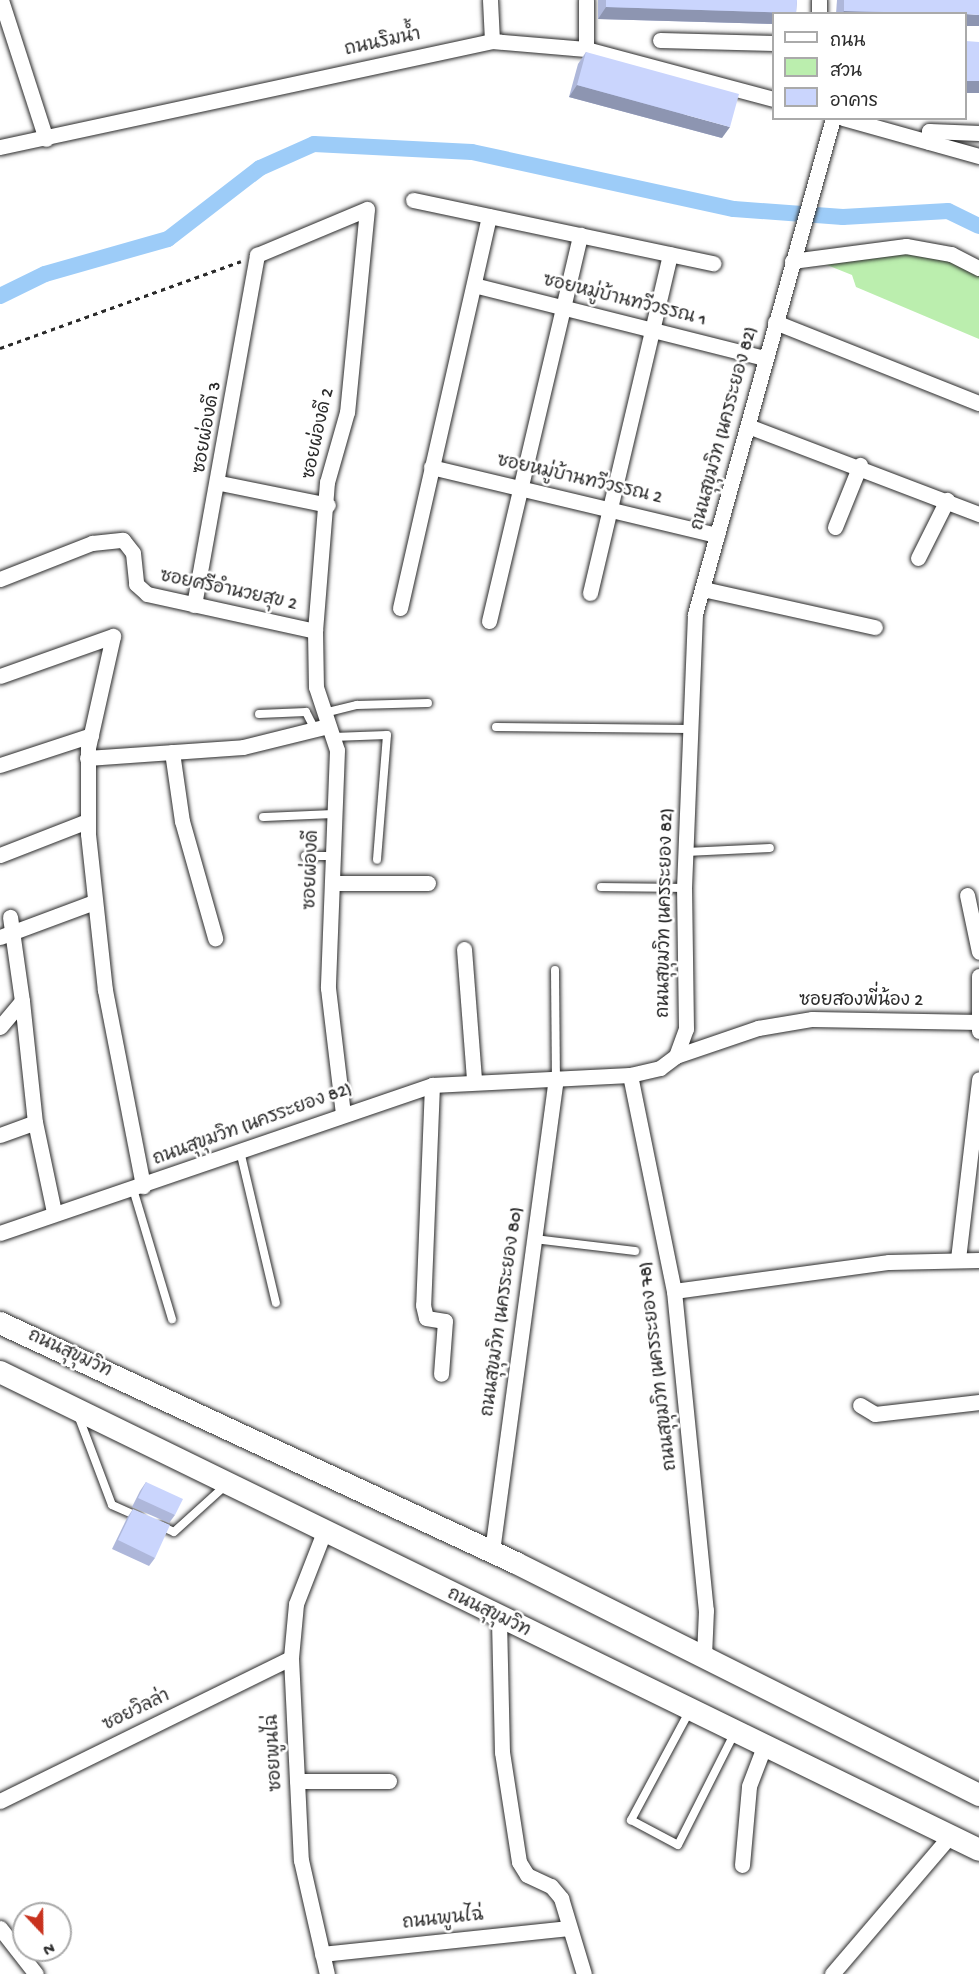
<!DOCTYPE html>
<meta charset="utf-8">
<style>
body{margin:0}
#map{position:relative;width:979px;height:1974px;overflow:hidden;background:#fff;font-family:"Gochi Hand","Playpen Sans Thai",sans-serif}
div>[style]{position:absolute}
.green>*{inset:0;background:#bbeeae}
.canal>*{height:16px;margin:-8px;padding:0 8px;transform-origin:8px;border-radius:8px;background:#9dccf8}
.path>*{height:3px;margin-top:-1.5px;transform-origin:0;background:repeating-linear-gradient(90deg,#2b2b2b 0 4.5px,transparent 0 9px)}
.roads{filter:drop-shadow(0 0 2px #2b2b2b) drop-shadow(0 0 2px #2b2b2b)}
.service>*{height:8px;margin:-4px;padding:0 4px;transform-origin:4px;border-radius:4px;background:#fff}
.minor>*{height:15px;margin:-7.5px;padding:0 7.5px;transform-origin:7.5px;border-radius:7.5px;background:#fff}
.primary>*{height:22px;margin:-11px;padding:0 11px;transform-origin:11px;border-radius:11px;background:#fff}
.wall>*{inset:0;background:#aeb7da}
.shaded-wall>*{inset:0;background:#8d95b1}
.building>*{inset:0;background:#cad5fd}
span{translate:-50% -50%;white-space:nowrap;text-align:center;line-height:1.15;-webkit-text-stroke:5px #fff;paint-order:stroke}
.street-label{font-size:18px;color:#2b2b2b}
.legend{position:absolute;left:772px;top:12px;width:195px;height:108px;box-sizing:border-box;background:#fff;border:2px solid #aaa;margin:0;padding:8px 10px;list-style:none;font-size:18px;color:#2b2b2b}
.legend li{display:flex;align-items:center;gap:12px;height:30px}
.legend b{width:30px;border:2px solid #aaa}
.north{position:absolute;left:12px;top:1902px;width:60px;height:60px;box-sizing:border-box;background:#fff;border:2px solid #aaa;border-radius:50%;rotate:158deg;font-size:16px;font-weight:700;line-height:24px;text-align:center;color:#2b2b2b}
.north::after{content:'';display:block;margin:auto;width:21px;height:27px;background:#c8321e;clip-path:polygon(50% 0,100% 100%,50% 72%,0 100%)}
</style>
<div id="map">
<div class="green">
<div style="clip-path:polygon(926px 250px,979px 271px,979px 339px,856px 287px,852px 275px,817px 261px)"></div>
</div>
<div class="canal">
<div style="left:0;top:296px;width:50px;rotate:-26.1deg"></div>
<div style="left:45px;top:274px;width:128px;rotate:-15.9deg"></div>
<div style="left:168px;top:239px;width:116px;rotate:-37.7deg"></div>
<div style="left:260px;top:168px;width:59px;rotate:-24deg"></div>
<div style="left:314px;top:144px;width:158px;rotate:2.9deg"></div>
<div style="left:472px;top:152px;width:268px;rotate:12.3deg"></div>
<div style="left:734px;top:209px;width:109px;rotate:4.2deg"></div>
<div style="left:843px;top:217px;width:105px;rotate:-3.3deg"></div>
<div style="left:948px;top:211px;width:34px;rotate:26deg"></div>
</div>
<div class="path">
<div style="left:0;top:348px;width:256px;rotate:-19.8deg"></div>
</div>
<div class="roads">
<div class="service">
<div style="left:324px;top:713px;width:34px;rotate:-14deg"></div>
<div style="left:357px;top:705px;width:71px;rotate:-1.6deg"></div>
<div style="left:259px;top:714px;width:47px;rotate:-2.4deg"></div>
<div style="left:306px;top:712px;width:20px;rotate:63deg"></div>
<div style="left:496px;top:727px;width:194px;rotate:0.6deg"></div>
<div style="left:333px;top:737px;width:54px;rotate:-2.1deg"></div>
<div style="left:387px;top:735px;width:125px;rotate:94.6deg"></div>
<div style="left:263px;top:817px;width:72px;rotate:-2.4deg"></div>
<div style="left:686px;top:852px;width:84px;rotate:-2.7deg"></div>
<div style="left:305px;top:856px;width:29px"></div>
<div style="left:601px;top:887px;width:83px;rotate:0.7deg"></div>
<div style="left:555px;top:970px;width:108px;rotate:89.5deg"></div>
<div style="left:240px;top:1151px;width:156px;rotate:76.7deg"></div>
<div style="left:133px;top:1189px;width:136px;rotate:73.3deg"></div>
<div style="left:534px;top:1239px;width:102px;rotate:6.8deg"></div>
<div style="left:78px;top:1415px;width:96px;rotate:69.3deg"></div>
<div style="left:112px;top:1505px;width:30px;rotate:24deg"></div>
<div style="left:161px;top:1526px;width:14px;rotate:25deg"></div>
<div style="left:174px;top:1532px;width:70px;rotate:-42.1deg"></div>
<div style="left:689px;top:1712px;width:123px;rotate:118.2deg"></div>
<div style="left:631px;top:1820px;width:53px;rotate:28deg"></div>
<div style="left:678px;top:1845px;width:124px;rotate:-63.2deg"></div>
</div>
<div class="minor">
<div style="left:1px;top:0;width:146px;rotate:72.1deg"></div>
<div style="left:490px;top:0;width:41px;rotate:87.2deg"></div>
<div style="left:586px;top:0;width:49px;rotate:90deg"></div>
<div style="left:819px;top:14px;width:14px;rotate:-90deg"></div>
<div style="left:660px;top:40px;width:114px;rotate:1.5deg"></div>
<div style="left:843px;top:118px;width:141px;rotate:15.6deg"></div>
<div style="left:929px;top:142px;width:11px;rotate:-90deg"></div>
<div style="left:929px;top:131px;width:50px;rotate:2.3deg"></div>
<div style="left:0;top:147px;width:503px;rotate:-12.16deg"></div>
<div style="left:492px;top:41px;width:94px;rotate:4.9deg"></div>
<div style="left:586px;top:49px;width:195px;rotate:14.9deg"></div>
<div style="left:413px;top:200px;width:307px;rotate:11.9deg"></div>
<div style="left:792px;top:261px;width:115px;rotate:-7.5deg"></div>
<div style="left:906px;top:246px;width:46px;rotate:10.1deg"></div>
<div style="left:951px;top:254px;width:31px;rotate:27deg"></div>
<div style="left:474px;top:285px;width:300px;rotate:14.1deg"></div>
<div style="left:775px;top:322px;width:219px;rotate:21.7deg"></div>
<div style="left:748px;top:426px;width:247px;rotate:20.9deg"></div>
<div style="left:431px;top:467px;width:294px;rotate:13.4deg"></div>
<div style="left:220px;top:483px;width:110px;rotate:11.5deg"></div>
<div style="left:835px;top:527px;width:67px;rotate:-68deg"></div>
<div style="left:918px;top:558px;width:65px;rotate:-63.4deg"></div>
<div style="left:0;top:579px;width:99px;rotate:-21.4deg"></div>
<div style="left:92px;top:543px;width:31px;rotate:-6deg"></div>
<div style="left:123px;top:540px;width:16px;rotate:52deg"></div>
<div style="left:133px;top:553px;width:31px;rotate:84deg"></div>
<div style="left:136px;top:584px;width:15px;rotate:42deg"></div>
<div style="left:147px;top:594px;width:172px;rotate:12.4deg"></div>
<div style="left:703px;top:589px;width:176px;rotate:12.5deg"></div>
<div style="left:590px;top:593px;width:348px;rotate:-76.7deg"></div>
<div style="left:194px;top:605px;width:356px;rotate:-79.8deg"></div>
<div style="left:257px;top:255px;width:119px;rotate:-22.7deg"></div>
<div style="left:367px;top:209px;width:204px;rotate:95.6deg"></div>
<div style="left:347px;top:412px;width:73px;rotate:105.9deg"></div>
<div style="left:327px;top:482px;width:149px;rotate:94.6deg"></div>
<div style="left:315px;top:631px;width:56px;rotate:89deg"></div>
<div style="left:316px;top:687px;width:66px;rotate:71.6deg"></div>
<div style="left:337px;top:750px;width:238px;rotate:92.2deg"></div>
<div style="left:328px;top:988px;width:126px;rotate:83.2deg"></div>
<div style="left:400px;top:608px;width:402px;rotate:-77.2deg"></div>
<div style="left:489px;top:621px;width:397px;rotate:-76.7deg"></div>
<div style="left:113px;top:636px;width:115px;rotate:102.6deg"></div>
<div style="left:88px;top:748px;width:86px;rotate:90deg"></div>
<div style="left:88px;top:834px;width:157px;rotate:83.8deg"></div>
<div style="left:105px;top:990px;width:200px;rotate:79deg"></div>
<div style="left:0;top:676px;width:120px;rotate:-19.5deg"></div>
<div style="left:172px;top:752px;width:70px;rotate:81.8deg"></div>
<div style="left:182px;top:821px;width:122px;rotate:74.2deg"></div>
<div style="left:87px;top:758px;width:156px;rotate:-4deg"></div>
<div style="left:243px;top:747px;width:88px;rotate:-13.9deg"></div>
<div style="left:0;top:765px;width:96px;rotate:-18.2deg"></div>
<div style="left:0;top:855px;width:93px;rotate:-21.3deg"></div>
<div style="left:332px;top:883px;width:96px"></div>
<div style="left:967px;top:895px;width:58px;rotate:78.1deg"></div>
<div style="left:0;top:937px;width:100px;rotate:-20.4deg"></div>
<div style="left:464px;top:949px;width:131px;rotate:85.6deg"></div>
<div style="left:979px;top:976px;width:55px;rotate:90deg"></div>
<div style="left:22px;top:1001px;width:122px;rotate:83.9deg"></div>
<div style="left:35px;top:1122px;width:92px;rotate:78.1deg"></div>
<div style="left:0;top:1027px;width:34px;rotate:-50deg"></div>
<div style="left:22px;top:1001px;width:85px;rotate:-98.1deg"></div>
<div style="left:676px;top:1056px;width:87px;rotate:-18.9deg"></div>
<div style="left:758px;top:1028px;width:55px;rotate:-9.5deg"></div>
<div style="left:812px;top:1019px;width:167px;rotate:1deg"></div>
<div style="left:630px;top:1075px;width:220px;rotate:78.5deg"></div>
<div style="left:674px;top:1291px;width:321px;rotate:84.3deg"></div>
<div style="left:706px;top:1610px;width:45px;rotate:92.5deg"></div>
<div style="left:432px;top:1085px;width:220px;rotate:92.3deg"></div>
<div style="left:423px;top:1305px;width:13px;rotate:77deg"></div>
<div style="left:426px;top:1318px;width:19px;rotate:9deg"></div>
<div style="left:445px;top:1321px;width:53px;rotate:94.3deg"></div>
<div style="left:0;top:1135px;width:37px;rotate:-20deg"></div>
<div style="left:0;top:1233px;width:457px;rotate:-18.9deg"></div>
<div style="left:432px;top:1085px;width:198px;rotate:-2.9deg"></div>
<div style="left:630px;top:1075px;width:31px;rotate:-13deg"></div>
<div style="left:660px;top:1068px;width:20px;rotate:-37deg"></div>
<div style="left:676px;top:1056px;width:29px;rotate:-70deg"></div>
<div style="left:686px;top:1029px;width:141px;rotate:-90.8deg"></div>
<div style="left:684px;top:888px;width:274px;rotate:-87.7deg"></div>
<div style="left:695px;top:614px;width:515px;rotate:-74.45deg"></div>
<div style="left:958px;top:1259px;width:181px;rotate:-83.3deg"></div>
<div style="left:674px;top:1291px;width:217px;rotate:-7.7deg"></div>
<div style="left:889px;top:1262px;width:90px;rotate:-1.3deg"></div>
<div style="left:860px;top:1405px;width:17px;rotate:31deg"></div>
<div style="left:875px;top:1414px;width:105px;rotate:-6.6deg"></div>
<div style="left:324px;top:1532px;width:77px;rotate:111.3deg"></div>
<div style="left:296px;top:1604px;width:54px;rotate:95.3deg"></div>
<div style="left:291px;top:1658px;width:202px;rotate:87.2deg"></div>
<div style="left:301px;top:1860px;width:117px;rotate:77.2deg"></div>
<div style="left:492px;top:1551px;width:477px;rotate:-82.3deg"></div>
<div style="left:499px;top:1620px;width:132px;rotate:88.7deg"></div>
<div style="left:502px;top:1752px;width:111px;rotate:81.2deg"></div>
<div style="left:519px;top:1862px;width:15px;rotate:58deg"></div>
<div style="left:527px;top:1875px;width:26px;rotate:25deg"></div>
<div style="left:551px;top:1886px;width:16px;rotate:50deg"></div>
<div style="left:561px;top:1898px;width:79px;rotate:73.2deg"></div>
<div style="left:297px;top:1781px;width:92px"></div>
<div style="left:0;top:1801px;width:324px;rotate:-26.2deg"></div>
<div style="left:742px;top:1865px;width:79px;rotate:-84.9deg"></div>
<div style="left:749px;top:1786px;width:45px;rotate:-69.1deg"></div>
<div style="left:0;top:1928px;width:58px;rotate:52deg"></div>
<div style="left:322px;top:1954px;width:248px;rotate:-6deg"></div>
<div style="left:832px;top:1974px;width:182px;rotate:-49.5deg"></div>
</div>
<div class="primary">
<div style="left:0;top:1323px;width:569px;rotate:24.94deg"></div>
<div style="left:516px;top:1563px;width:518px;rotate:26.61deg"></div>
<div style="left:0;top:1372px;width:1089px;rotate:26.02deg"></div>
</div>
</div>
<div class="wall">
<div style="clip-path:polygon(598px 0,797px 0,796px 13px,774px 14px,774px 24px,598px 19px)"></div>
<div style="clip-path:polygon(837px 0,979px 0,966px 14px,836px 14px)"></div>
<div style="clip-path:polygon(586px 52px,722px 138px,569px 97px,578px 64px)"></div>
<div style="clip-path:polygon(146px 1482px,175px 1515px,169px 1523px,132px 1507px,140px 1491px)"></div>
<div style="clip-path:polygon(133px 1509px,155px 1558px,149px 1566px,112px 1549px,127px 1518px)"></div>
</div>
<div class="shaded-wall">
<div style="clip-path:polygon(606px 7px,796px 13px,774px 14px,774px 24px,598px 19px)"></div>
<div style="clip-path:polygon(844px 11px,933px 14px,842px 14px)"></div>
<div style="clip-path:polygon(966px 14px,979px 15px,979px 26px,966px 26px)"></div>
<div style="clip-path:polygon(966px 81px,979px 81px,979px 93px,966px 93px)"></div>
<div style="clip-path:polygon(577px 85px,730px 127px,722px 138px,569px 97px)"></div>
</div>
<div class="building">
<div style="clip-path:polygon(606px 0,797px 0,796px 13px,606px 7px)"></div>
<div style="clip-path:polygon(844px 0,979px 0,979px 15px,966px 14px,844px 11px)"></div>
<div style="clip-path:polygon(966px 41px,979px 42px,979px 81px,966px 81px)"></div>
<div style="clip-path:polygon(586px 52px,739px 94px,730px 127px,577px 85px)"></div>
<div style="clip-path:polygon(146px 1482px,183px 1499px,175px 1515px,138px 1498px)"></div>
<div style="clip-path:polygon(133px 1509px,170px 1525px,155px 1558px,118px 1540px)"></div>
</div>
<div class="street-label">
<span style="left:383px;top:44px;rotate:-12deg">ถนนริมน้ำ</span>
<span style="left:624px;top:302px;rotate:14deg">ซอยหมู่บ้านทวีวรรณ 1</span>
<span style="left:209px;top:428px;rotate:-80deg">ซอยผ่องดี 3</span>
<span style="left:726px;top:429px;rotate:-75deg">ถนนสุขุมวิท (นครระยอง 82)</span>
<span style="left:320px;top:434px;rotate:-78deg">ซอยผ่องดี 2</span>
<span style="left:579px;top:481px;rotate:13deg">ซอยหมู่บ้านทวีวรรณ 2</span>
<span style="left:228px;top:592px;rotate:12deg">ซอยศรีอำนวยสุข 2</span>
<span style="left:313px;top:870px;rotate:-88deg">ซอยผ่องดี</span>
<span style="left:667px;top:913px;rotate:-89deg">ถนนสุขุมวิท (นครระยอง 82)</span>
<span style="left:861px;top:1002px">ซอยสองพี่น้อง 2</span>
<span style="left:253px;top:1126px;rotate:-20deg">ถนนสุขุมวิท (นครระยอง 82)</span>
<span style="left:504px;top:1312px;rotate:-82deg">ถนนสุขุมวิท (นครระยอง 80)</span>
<span style="left:69px;top:1355px;rotate:25deg">ถนนสุขุมวิท</span>
<span style="left:660px;top:1366px;rotate:-97deg">ถนนสุขุมวิท (นครระยอง 78)</span>
<span style="left:488px;top:1614px;rotate:26deg">ถนนสุขุมวิท</span>
<span style="left:137px;top:1712px;rotate:-26deg">ซอยวิลล่า</span>
<span style="left:276px;top:1753px;rotate:-93deg">ซอยพูนไฉ่</span>
<span style="left:443px;top:1921px;rotate:-6deg">ถนนพูนไฉ่</span>
</div>
<ul class="legend">
<li><b style="height:8px;background:#fff"></b>ถนน</li>
<li><b style="height:16px;background:#bbeeae"></b>สวน</li>
<li><b style="height:16px;background:#cad5fd"></b>อาคาร</li>
</ul>
<div class="north">N</div>
</div>
